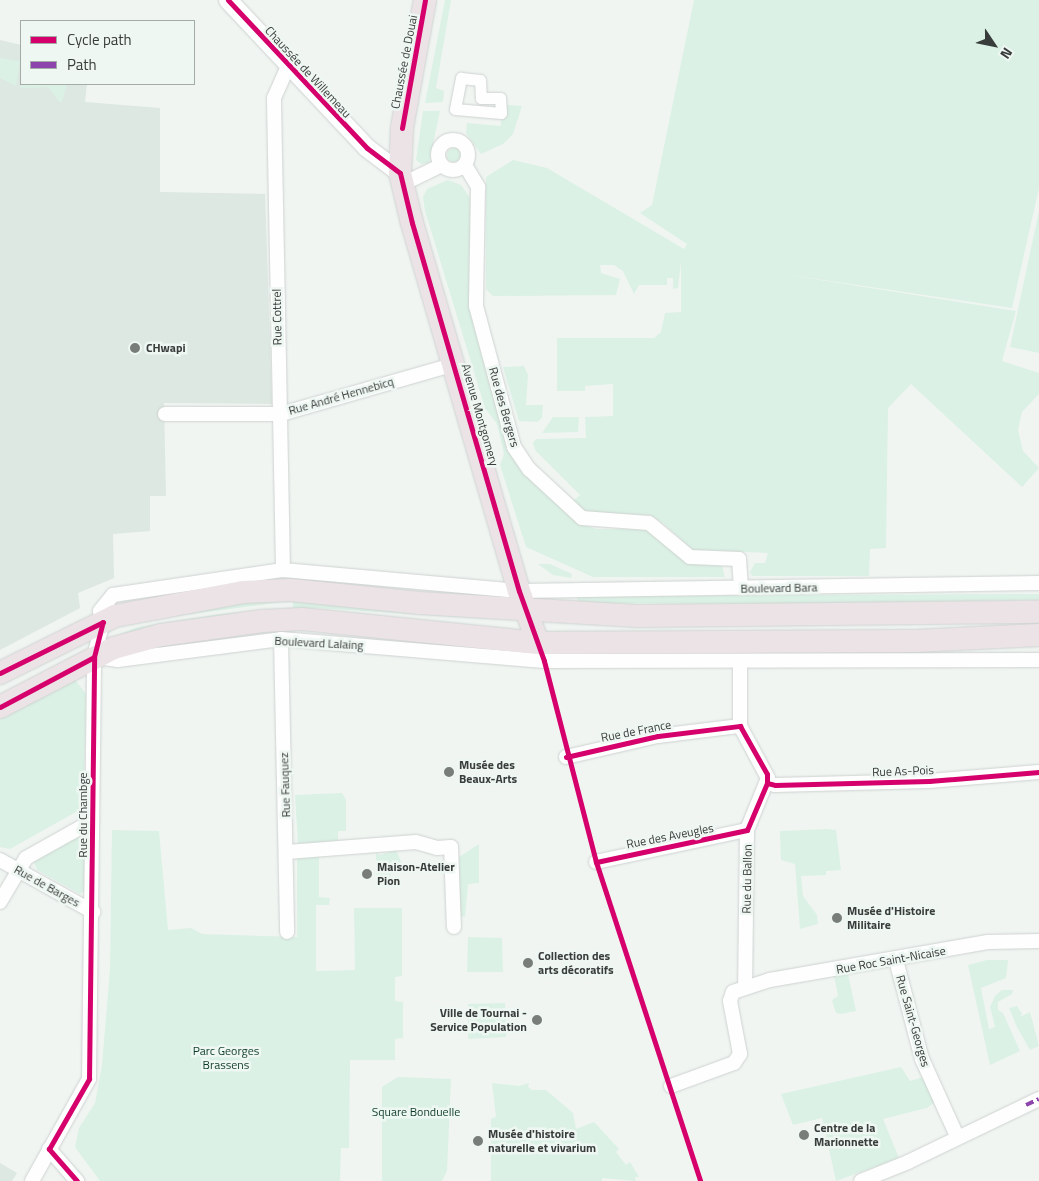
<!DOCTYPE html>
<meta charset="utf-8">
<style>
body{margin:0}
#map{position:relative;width:1039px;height:1181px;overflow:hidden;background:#f0f5f2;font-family:"Titillium Web",sans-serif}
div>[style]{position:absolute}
.built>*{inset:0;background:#dde8e2}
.green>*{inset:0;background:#dbf1e5}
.round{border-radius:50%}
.roads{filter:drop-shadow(0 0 1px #ced2d0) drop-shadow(0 0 1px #ced2d0)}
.pedestrian>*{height:11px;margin:-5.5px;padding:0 5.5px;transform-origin:5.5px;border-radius:5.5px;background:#fdfefd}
.minor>*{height:14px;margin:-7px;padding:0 7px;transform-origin:7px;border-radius:7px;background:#fdfefd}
.minor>.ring{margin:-7px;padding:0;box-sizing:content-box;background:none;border:14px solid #fdfefd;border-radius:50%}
.tertiary>*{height:18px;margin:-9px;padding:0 9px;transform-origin:9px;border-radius:9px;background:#fdfefd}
.primary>*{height:22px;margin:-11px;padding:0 11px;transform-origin:11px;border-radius:11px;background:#ece3e6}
.quiet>*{height:4px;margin-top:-2px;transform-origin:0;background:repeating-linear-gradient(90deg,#8e44ad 0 8px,transparent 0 12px)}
.cycleway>*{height:5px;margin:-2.5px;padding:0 2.5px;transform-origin:2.5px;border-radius:2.5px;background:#d6006c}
.dots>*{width:14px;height:14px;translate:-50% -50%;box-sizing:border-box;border:2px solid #eef7f2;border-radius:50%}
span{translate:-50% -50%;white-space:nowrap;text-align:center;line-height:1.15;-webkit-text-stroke:5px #eef7f2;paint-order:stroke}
.street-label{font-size:12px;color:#383c3a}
.poi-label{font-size:12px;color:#383c3a;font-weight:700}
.left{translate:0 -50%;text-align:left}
.right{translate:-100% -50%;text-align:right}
.park-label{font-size:12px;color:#0e3c29}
.legend{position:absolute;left:20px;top:20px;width:175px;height:65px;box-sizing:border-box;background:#eef7f2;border:1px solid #a5aca8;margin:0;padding:6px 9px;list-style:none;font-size:15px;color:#383c3a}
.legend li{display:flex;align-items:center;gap:10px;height:25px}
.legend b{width:25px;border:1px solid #a5aca8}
.north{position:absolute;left:969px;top:20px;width:50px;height:50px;-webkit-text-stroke:4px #eef7f2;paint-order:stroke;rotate:124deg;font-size:14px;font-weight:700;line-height:20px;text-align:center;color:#383c3a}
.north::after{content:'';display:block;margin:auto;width:18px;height:22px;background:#383c3a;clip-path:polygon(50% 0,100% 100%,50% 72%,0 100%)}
</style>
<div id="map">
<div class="built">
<div style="clip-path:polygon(0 40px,21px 45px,21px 84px,87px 84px,85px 102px,160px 108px,160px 192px,265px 194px,272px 404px,164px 403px,166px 496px,150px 496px,150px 531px,113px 534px,114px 578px,78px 593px,80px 608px,0 650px)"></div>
<div style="clip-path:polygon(0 1163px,17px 1173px,12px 1181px,0 1181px)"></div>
</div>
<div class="green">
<div style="clip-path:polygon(445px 0,451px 0,436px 88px,444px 91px,443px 102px,425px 103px)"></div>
<div style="clip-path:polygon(694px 0,1039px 0,1039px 188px,1012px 308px,776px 273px,1016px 311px,1002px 361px,1039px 373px,1039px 394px,1022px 412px,1018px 430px,1023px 451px,1039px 468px,1022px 487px,911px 384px,888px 408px,886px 548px,870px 549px,869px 576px,752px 576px,750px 572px,755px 563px,765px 563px,768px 553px,693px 550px,663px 523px,650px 515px,585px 513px,572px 502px,580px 495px,535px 450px,533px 443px,536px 439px,586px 438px,585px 417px,613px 416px,613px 384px,585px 386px,585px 391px,557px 391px,557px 338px,654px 338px,661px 332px,665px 313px,681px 312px,681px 261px,678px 288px,673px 289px,673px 278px,667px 278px,667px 285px,639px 285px,634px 294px,623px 271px,614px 265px,600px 265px,601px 273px,620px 279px,616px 295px,493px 296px,486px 289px,486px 177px,513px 160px,547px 168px,684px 249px,687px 244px,640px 213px,652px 205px)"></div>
<div style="clip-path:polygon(0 58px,20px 61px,16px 86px,0 78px)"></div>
<div style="clip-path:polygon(21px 82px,21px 84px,67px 84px,62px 102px,59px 102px,48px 87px,20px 88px)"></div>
<div style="clip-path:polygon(501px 104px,522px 106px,513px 134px,503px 144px,481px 154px,466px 133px,467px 123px,501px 126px)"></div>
<div style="clip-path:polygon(423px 111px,440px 111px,429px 163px,421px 164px,416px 160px)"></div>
<div class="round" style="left:447px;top:148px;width:14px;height:14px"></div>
<div style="clip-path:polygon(448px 180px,461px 185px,470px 198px,471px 299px,528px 476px,580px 524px,597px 529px,650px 529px,693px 564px,722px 566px,725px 577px,593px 577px,526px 547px,500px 465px,504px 454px,497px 424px,485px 408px,425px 211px,423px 197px,427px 189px)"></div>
<div style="clip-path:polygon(1039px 211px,1039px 353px,1010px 347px)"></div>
<div style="clip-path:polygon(524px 366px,528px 375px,526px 405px,543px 405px,542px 418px,537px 422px,519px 421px,503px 367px)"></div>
<div style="clip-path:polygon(553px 417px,579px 417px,578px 432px,542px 433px)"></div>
<div style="clip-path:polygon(538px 564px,550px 564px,572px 574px,571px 578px,553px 575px)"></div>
<div style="clip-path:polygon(1039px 594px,1039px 600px,784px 604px,578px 603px,577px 596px)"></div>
<div style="clip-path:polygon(258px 598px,491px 619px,316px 608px,120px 634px,138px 627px,220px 614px,293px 608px,293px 602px,282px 602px,154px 619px)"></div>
<div style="clip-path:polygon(66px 679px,76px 681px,86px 694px,83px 808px,10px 849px,0 847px,0 713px)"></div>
<div style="clip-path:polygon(342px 793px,346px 800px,346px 831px,338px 831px,338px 843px,298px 844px,295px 795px)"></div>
<div style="clip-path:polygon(827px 829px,836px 830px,841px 870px,826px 871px,826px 875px,801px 876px,803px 896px,817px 915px,818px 924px,800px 929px,795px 864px,781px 860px,780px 831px)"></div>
<div style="clip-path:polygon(112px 830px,159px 831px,168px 930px,191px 928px,202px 934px,297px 937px,297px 856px,319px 855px,319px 897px,330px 898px,329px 905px,316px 905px,316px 971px,355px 970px,354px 908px,402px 908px,402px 976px,395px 977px,395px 1001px,403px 1002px,403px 1038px,395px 1039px,395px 1060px,350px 1060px,349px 1148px,341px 1148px,340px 1181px,100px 1181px,75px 1147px,79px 1128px,95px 1103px,102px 1065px,110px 969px)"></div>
<div style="clip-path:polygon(85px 833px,85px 890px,80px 894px,37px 870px,34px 862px,36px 858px)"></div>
<div style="clip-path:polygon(479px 844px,479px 883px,468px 884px,465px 917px,461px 916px,458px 896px,459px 857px)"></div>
<div style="clip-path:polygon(396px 850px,402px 864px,392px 871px,389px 878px,376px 879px,376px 852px,380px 855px)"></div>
<div style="clip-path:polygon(468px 937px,502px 938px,503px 972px,467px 972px)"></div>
<div style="clip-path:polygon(987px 960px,1008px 960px,1006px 978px,981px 988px,989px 1029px,995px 1027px,990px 1007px,995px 996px,1002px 990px,1013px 990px,1012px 994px,998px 1002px,998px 1010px,1003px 1013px,1020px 1051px,990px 1065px,968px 965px)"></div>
<div style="clip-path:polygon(848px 974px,856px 1011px,840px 1014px,836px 1013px,832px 1000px,838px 996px,834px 976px)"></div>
<div style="clip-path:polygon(505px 1003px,506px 1037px,468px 1039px,468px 1004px)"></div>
<div style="clip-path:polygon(1017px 1006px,1022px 1014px,1020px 1017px,1030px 1012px,1039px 1046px,1030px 1050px,1017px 1027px,1009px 1008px)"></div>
<div style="clip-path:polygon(901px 1067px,910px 1081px,923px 1077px,935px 1102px,927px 1108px,883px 1119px,899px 1158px,836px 1181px,822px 1118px,793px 1125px,781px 1094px)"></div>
<div style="clip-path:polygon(398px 1077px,451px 1079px,447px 1171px,442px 1181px,382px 1181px,382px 1087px)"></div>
<div style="clip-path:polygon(492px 1083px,519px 1086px,529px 1083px,528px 1087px,532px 1090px,546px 1090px,573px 1113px,576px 1129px,594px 1122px,619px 1149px,616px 1152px,626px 1165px,630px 1162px,639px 1177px,635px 1177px,636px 1181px,602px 1178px,602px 1181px,491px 1181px,491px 1119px,496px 1117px)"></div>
</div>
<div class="roads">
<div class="pedestrian">
<div style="left:461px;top:78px;width:19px;rotate:6deg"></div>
<div style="left:480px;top:80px;width:18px;rotate:87deg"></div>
<div style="left:481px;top:98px;width:19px"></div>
<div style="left:500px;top:98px;width:15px;rotate:86deg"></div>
<div style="left:501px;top:113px;width:46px;rotate:-175deg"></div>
<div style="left:455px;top:109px;width:32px;rotate:-79deg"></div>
</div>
<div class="minor">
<div class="ring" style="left:438px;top:140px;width:16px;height:16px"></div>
<div style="left:465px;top:165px;width:26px;rotate:59deg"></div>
<div style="left:478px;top:187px;width:119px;rotate:91deg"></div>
<div style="left:476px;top:306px;width:146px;rotate:74.9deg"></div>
<div style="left:514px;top:447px;width:27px;rotate:56deg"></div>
<div style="left:529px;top:469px;width:72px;rotate:42.8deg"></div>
<div style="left:582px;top:518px;width:67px;rotate:4.3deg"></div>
<div style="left:649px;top:523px;width:53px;rotate:39.7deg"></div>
<div style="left:690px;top:557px;width:49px;rotate:2.3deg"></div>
<div style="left:739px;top:559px;width:29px;rotate:86deg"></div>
<div style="left:403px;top:184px;width:43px;rotate:-26deg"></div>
<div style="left:165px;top:414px;width:116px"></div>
<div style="left:281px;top:414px;width:181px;rotate:-16deg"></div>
<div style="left:283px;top:570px;width:472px;rotate:-91.1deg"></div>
<div style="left:274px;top:98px;width:34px;rotate:-66deg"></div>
<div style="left:281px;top:639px;width:293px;rotate:88.8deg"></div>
<div style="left:98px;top:657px;width:20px;rotate:9deg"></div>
<div style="left:118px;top:660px;width:164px;rotate:-7.3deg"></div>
<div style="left:281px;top:639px;width:264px;rotate:4.8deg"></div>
<div style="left:544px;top:661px;width:495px;rotate:-0.1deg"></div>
<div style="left:740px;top:662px;width:64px;rotate:90deg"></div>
<div style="left:740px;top:726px;width:59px;rotate:61.7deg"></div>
<div style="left:768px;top:778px;width:56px;rotate:112deg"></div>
<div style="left:747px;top:830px;width:157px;rotate:90.7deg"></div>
<div style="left:566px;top:757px;width:94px;rotate:-12.9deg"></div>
<div style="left:658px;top:736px;width:83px;rotate:-7deg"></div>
<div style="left:767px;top:783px;width:8px;rotate:14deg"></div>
<div style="left:775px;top:785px;width:154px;rotate:-1.5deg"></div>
<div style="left:929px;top:781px;width:110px;rotate:-4.7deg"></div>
<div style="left:287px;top:852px;width:129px;rotate:-4.4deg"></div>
<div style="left:416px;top:842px;width:22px;rotate:16deg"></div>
<div style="left:437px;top:848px;width:14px;rotate:-4deg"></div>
<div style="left:451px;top:847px;width:80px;rotate:87.9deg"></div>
<div style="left:0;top:860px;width:107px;rotate:29.2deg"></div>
<div style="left:596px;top:862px;width:154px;rotate:-12deg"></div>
<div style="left:0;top:902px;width:51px;rotate:-59.4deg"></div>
<div style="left:26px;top:858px;width:76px;rotate:-29.3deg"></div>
<div style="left:896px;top:960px;width:102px;rotate:75.3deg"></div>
<div style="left:922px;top:1059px;width:85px;rotate:65.6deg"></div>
<div style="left:671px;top:1086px;width:67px;rotate:-20.1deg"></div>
<div style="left:734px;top:1063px;width:11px;rotate:-56deg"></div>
<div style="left:740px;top:1054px;width:54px;rotate:-100.7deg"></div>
<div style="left:730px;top:1001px;width:9px;rotate:-72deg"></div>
<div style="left:733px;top:992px;width:39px;rotate:-18deg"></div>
<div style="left:770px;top:980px;width:221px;rotate:-9.9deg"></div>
<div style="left:988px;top:942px;width:51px;rotate:-1.1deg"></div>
<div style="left:49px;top:1149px;width:43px;rotate:48.8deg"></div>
<div style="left:32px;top:1181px;width:117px;rotate:-60.8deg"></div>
<div style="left:89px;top:1079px;width:422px;rotate:-89.3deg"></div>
<div style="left:94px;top:657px;width:36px;rotate:-76deg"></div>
<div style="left:103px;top:622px;width:11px;rotate:-105deg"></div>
<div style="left:100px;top:611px;width:21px;rotate:-51deg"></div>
<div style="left:113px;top:595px;width:172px;rotate:-8.4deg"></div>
<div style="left:283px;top:570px;width:237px;rotate:5.1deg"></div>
<div style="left:519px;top:591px;width:520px;rotate:-0.88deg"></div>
<div style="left:861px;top:1181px;width:51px;rotate:-22deg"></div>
<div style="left:908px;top:1162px;width:145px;rotate:-25.7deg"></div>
</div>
<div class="tertiary">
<div style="left:228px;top:0;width:203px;rotate:46.8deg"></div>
<div style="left:367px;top:148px;width:41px;rotate:37.1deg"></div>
</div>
<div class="primary">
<div style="left:425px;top:0;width:130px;rotate:100.2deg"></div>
<div style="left:402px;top:128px;width:45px;rotate:92.5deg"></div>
<div style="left:400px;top:173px;width:51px;rotate:76.5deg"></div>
<div style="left:412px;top:223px;width:383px;rotate:73.8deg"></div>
<div style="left:519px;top:591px;width:55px;rotate:69.9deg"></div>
<div style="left:0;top:673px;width:128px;rotate:-26.4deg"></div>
<div style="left:115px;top:616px;width:130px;rotate:-10.6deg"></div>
<div style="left:243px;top:592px;width:48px;rotate:-2.4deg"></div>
<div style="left:291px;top:590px;width:129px;rotate:5.8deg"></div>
<div style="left:419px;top:603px;width:219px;rotate:3.4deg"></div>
<div style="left:638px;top:616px;width:401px;rotate:-0.6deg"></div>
<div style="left:0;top:707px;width:128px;rotate:-27.4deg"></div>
<div style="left:114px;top:648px;width:49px;rotate:-15.5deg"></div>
<div style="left:161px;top:635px;width:102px;rotate:-7.9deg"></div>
<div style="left:262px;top:621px;width:40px;rotate:-2.9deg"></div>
<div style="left:302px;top:619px;width:237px;rotate:5.8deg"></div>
<div style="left:538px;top:643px;width:377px;rotate:-0.3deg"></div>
<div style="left:915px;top:641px;width:124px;rotate:-2.8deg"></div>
</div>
</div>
<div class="quiet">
<div style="left:1026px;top:1105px;width:14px;rotate:-25deg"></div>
</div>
<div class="cycleway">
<div style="left:228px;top:0;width:203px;rotate:46.8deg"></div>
<div style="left:367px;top:148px;width:41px;rotate:37.1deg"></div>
<div style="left:400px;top:173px;width:51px;rotate:76.5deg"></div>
<div style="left:412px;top:223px;width:383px;rotate:73.8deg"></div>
<div style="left:519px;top:591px;width:74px;rotate:70.3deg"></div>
<div style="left:544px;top:661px;width:208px;rotate:75.5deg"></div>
<div style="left:596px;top:862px;width:336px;rotate:71.9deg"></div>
<div style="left:402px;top:128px;width:130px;rotate:-79.8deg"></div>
<div style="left:0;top:673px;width:115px;rotate:-26.3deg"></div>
<div style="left:0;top:707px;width:106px;rotate:-28deg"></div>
<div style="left:566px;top:757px;width:94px;rotate:-12.9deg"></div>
<div style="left:658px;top:736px;width:83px;rotate:-7deg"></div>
<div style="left:740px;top:726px;width:55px;rotate:60.6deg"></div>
<div style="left:767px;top:774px;width:9px;rotate:90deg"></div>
<div style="left:767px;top:783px;width:51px;rotate:113.1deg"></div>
<div style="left:747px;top:830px;width:154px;rotate:168deg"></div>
<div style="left:767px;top:783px;width:8px;rotate:14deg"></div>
<div style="left:775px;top:785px;width:154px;rotate:-1.5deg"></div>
<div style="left:929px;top:781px;width:110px;rotate:-4.7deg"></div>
<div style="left:77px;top:1181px;width:43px;rotate:-131.2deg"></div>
<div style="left:49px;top:1149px;width:81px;rotate:-60.3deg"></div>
<div style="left:89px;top:1079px;width:422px;rotate:-89.3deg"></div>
<div style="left:94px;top:657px;width:36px;rotate:-76deg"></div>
</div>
<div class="dots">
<div style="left:135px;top:348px;background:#787d7a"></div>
<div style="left:449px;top:772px;background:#787d7a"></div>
<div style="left:367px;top:874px;background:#787d7a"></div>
<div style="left:837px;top:918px;background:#787d7a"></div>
<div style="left:528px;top:963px;background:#787d7a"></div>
<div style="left:537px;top:1020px;background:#787d7a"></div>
<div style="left:804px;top:1135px;background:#787d7a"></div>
<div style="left:478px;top:1141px;background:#787d7a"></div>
</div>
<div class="street-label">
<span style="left:404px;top:62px;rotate:-79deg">Chaussée de Douai</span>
<span style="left:308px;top:72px;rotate:47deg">Chaussée de Willemeau</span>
<span style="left:277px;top:317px;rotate:-91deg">Rue Cottrel</span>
<span style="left:341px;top:396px;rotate:-16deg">Rue André Hennebicq</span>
<span style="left:504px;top:407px;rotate:74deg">Rue des Bergers</span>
<span style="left:480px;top:415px;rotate:74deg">Avenue Montgomery</span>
<span style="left:779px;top:588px;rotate:-1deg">Boulevard Bara</span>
<span style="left:319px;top:643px;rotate:3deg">Boulevard Lalaing</span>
<span style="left:636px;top:731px;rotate:-11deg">Rue de France</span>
<span style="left:903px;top:771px;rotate:-2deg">Rue As-Pois</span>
<span style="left:285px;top:785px;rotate:-92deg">Rue Fauquez</span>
<span style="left:83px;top:815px;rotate:-90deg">Rue du Chambge</span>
<span style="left:670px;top:836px;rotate:-11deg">Rue des Aveugles</span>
<span style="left:747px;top:879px;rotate:-89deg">Rue du Ballon</span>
<span style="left:47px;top:886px;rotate:29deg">Rue de Barges</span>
<span style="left:891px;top:960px;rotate:-10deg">Rue Roc Saint-Nicaise</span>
<span style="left:913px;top:1021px;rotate:74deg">Rue Saint-Georges</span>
</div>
<div class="poi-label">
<span class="left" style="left:146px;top:348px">CHwapi</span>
<span class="left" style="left:459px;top:772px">Musée des<br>Beaux-Arts</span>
<span class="left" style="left:377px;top:874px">Maison-Atelier<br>Pion</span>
<span class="left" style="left:847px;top:918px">Musée d'Histoire<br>Militaire</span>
<span class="left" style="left:538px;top:963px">Collection des<br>arts décoratifs</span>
<span class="right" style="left:527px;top:1020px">Ville de Tournai -<br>Service Population</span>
<span class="left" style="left:814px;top:1135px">Centre de la<br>Marionnette</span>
<span class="left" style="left:488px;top:1141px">Musée d'histoire<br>naturelle et vivarium</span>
</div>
<div class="park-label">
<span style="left:226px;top:1058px">Parc Georges<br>Brassens</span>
<span style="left:416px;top:1112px">Square Bonduelle</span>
</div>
<ul class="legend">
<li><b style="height:6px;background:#d6006c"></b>Cycle path</li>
<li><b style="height:6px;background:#8e44ad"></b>Path</li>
</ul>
<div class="north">N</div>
</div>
